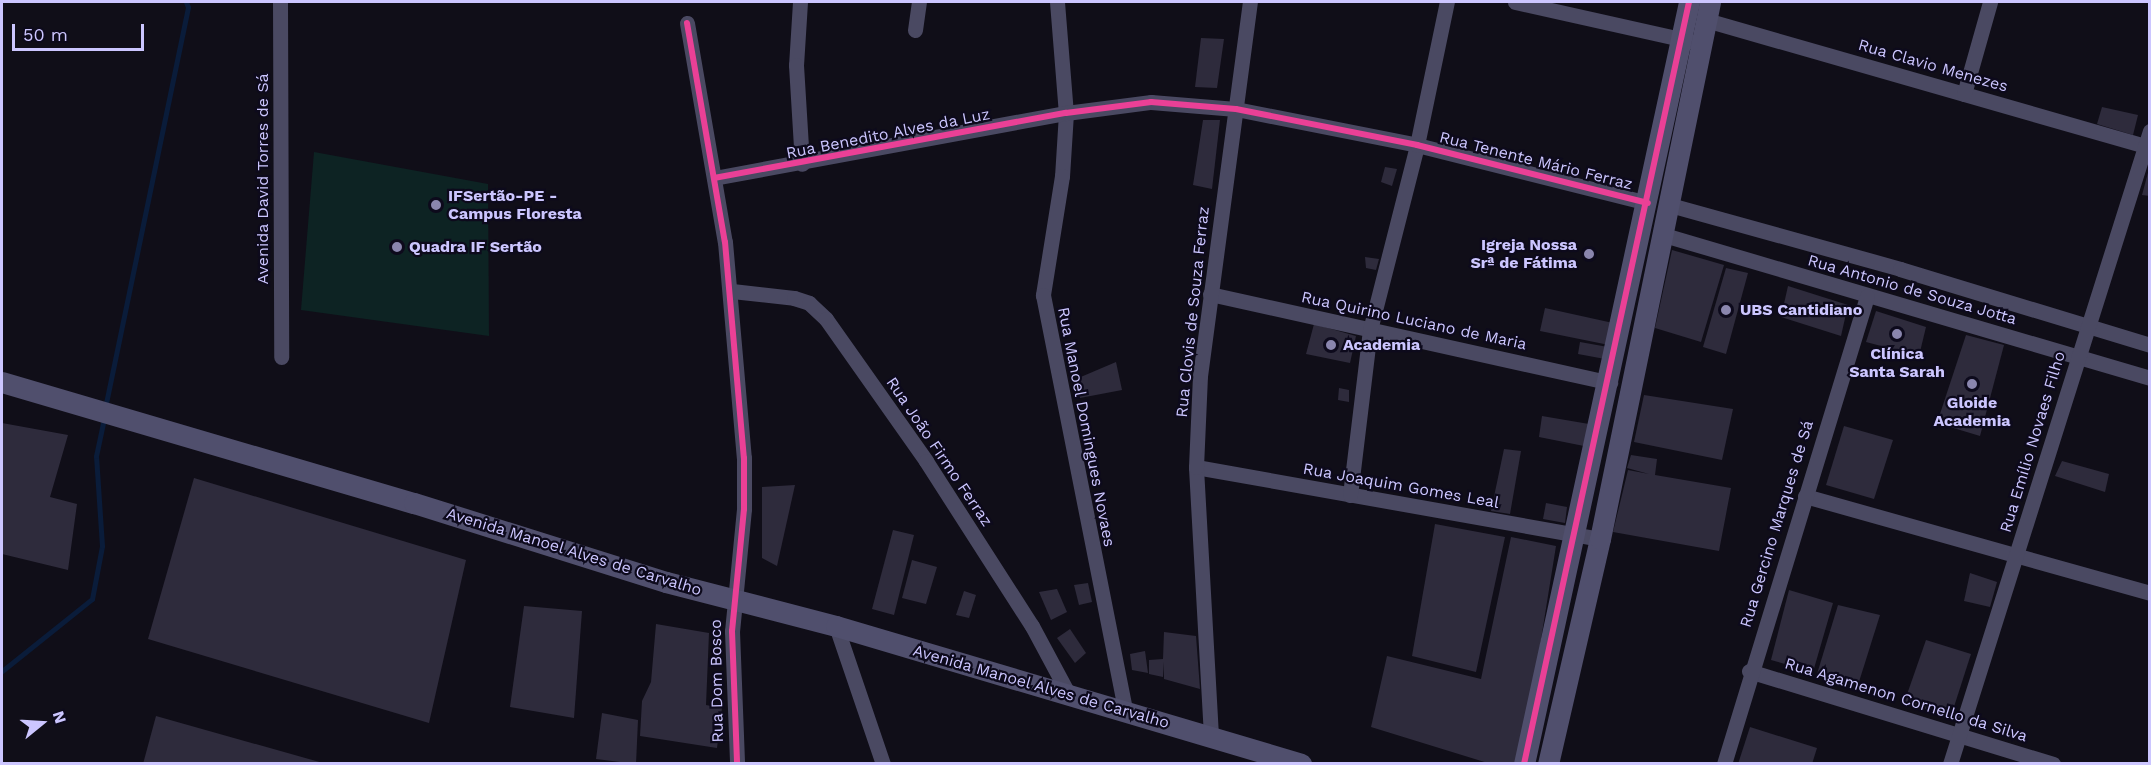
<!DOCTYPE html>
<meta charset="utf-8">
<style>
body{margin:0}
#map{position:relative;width:2151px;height:765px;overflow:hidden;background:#100e18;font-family:"Work Sans",sans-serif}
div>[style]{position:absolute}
.green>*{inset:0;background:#0d2323}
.stream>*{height:5px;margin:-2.5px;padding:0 2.5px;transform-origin:2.5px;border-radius:2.5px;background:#0a1c3a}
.building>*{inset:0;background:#2e2b3c}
.street>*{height:15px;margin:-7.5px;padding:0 7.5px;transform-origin:7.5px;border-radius:7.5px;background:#4a4962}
.secondary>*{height:21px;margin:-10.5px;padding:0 10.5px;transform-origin:10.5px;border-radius:10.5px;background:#504f6d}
.cycleway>*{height:6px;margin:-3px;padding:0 3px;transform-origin:3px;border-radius:3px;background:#ea4096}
.dots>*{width:16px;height:16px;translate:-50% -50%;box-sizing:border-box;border:3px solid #0d0a1c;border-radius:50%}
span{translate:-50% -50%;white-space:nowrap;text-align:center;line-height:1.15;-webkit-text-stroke:4.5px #0d0a1c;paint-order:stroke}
.street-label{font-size:16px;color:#ccc6ff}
.poi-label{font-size:16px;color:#ccc6ff;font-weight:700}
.left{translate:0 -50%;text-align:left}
.right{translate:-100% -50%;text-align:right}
.frame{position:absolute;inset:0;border:3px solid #ccc6ff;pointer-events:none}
.north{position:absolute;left:12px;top:693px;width:60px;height:60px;-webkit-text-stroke:4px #0d0a1c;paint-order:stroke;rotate:72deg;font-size:16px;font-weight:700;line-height:24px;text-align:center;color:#ccc6ff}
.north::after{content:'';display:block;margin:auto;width:21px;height:27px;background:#ccc6ff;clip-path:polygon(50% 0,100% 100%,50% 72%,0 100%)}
.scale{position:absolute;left:12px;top:24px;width:132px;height:27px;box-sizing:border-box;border:3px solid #ccc6ff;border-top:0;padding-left:8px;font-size:18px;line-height:21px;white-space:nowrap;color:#ccc6ff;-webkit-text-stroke:4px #0d0a1c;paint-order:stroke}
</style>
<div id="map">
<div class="green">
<div style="clip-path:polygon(314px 152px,488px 184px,489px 336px,301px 310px)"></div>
</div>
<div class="stream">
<div style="left:105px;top:408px;width:409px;rotate:-78.3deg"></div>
<div style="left:188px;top:7px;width:5px;rotate:-112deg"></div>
<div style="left:2px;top:671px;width:115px;rotate:-38.7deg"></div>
<div style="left:92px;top:599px;width:54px;rotate:-79.3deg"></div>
<div style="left:102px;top:546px;width:90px;rotate:-93.8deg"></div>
<div style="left:96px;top:456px;width:40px;rotate:-78deg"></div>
</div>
<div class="building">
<div style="clip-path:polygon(1201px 38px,1224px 39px,1217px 88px,1195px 87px)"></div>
<div style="clip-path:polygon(2102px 107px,2138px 115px,2133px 135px,2097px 124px)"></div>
<div style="clip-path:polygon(1203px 120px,1220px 120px,1212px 189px,1193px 185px)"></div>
<div style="clip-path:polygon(1385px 167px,1397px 169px,1392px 186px,1381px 182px)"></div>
<div style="clip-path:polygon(2149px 169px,2150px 169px,2150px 196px,2142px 195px)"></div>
<div style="clip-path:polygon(1672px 250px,1724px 265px,1701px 342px,1655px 328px)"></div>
<div style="clip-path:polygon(1365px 257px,1379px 259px,1376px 270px,1366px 268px)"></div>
<div style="clip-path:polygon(1726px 268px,1748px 273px,1726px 354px,1703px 347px)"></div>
<div style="clip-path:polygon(1788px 286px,1848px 305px,1841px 336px,1781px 317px)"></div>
<div style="clip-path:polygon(1545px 308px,1613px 323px,1609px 345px,1540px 331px)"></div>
<div style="clip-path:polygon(1876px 311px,1926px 327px,1919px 356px,1866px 342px)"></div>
<div style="clip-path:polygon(1314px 324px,1356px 336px,1350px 363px,1306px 354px)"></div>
<div style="clip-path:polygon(1966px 335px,2004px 345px,1980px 436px,1937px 423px)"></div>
<div style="clip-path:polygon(1580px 342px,1608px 347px,1605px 359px,1578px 354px)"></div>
<div style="clip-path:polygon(1116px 362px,1122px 390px,1080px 398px,1076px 379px)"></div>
<div style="clip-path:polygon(1339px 388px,1349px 390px,1349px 402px,1338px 400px)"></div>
<div style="clip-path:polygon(1644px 395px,1733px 409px,1722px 460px,1634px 442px)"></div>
<div style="clip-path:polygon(1542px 416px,1589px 424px,1584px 446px,1539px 437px)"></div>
<div style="clip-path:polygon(2px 423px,68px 435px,50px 497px,77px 504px,68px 570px,2px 554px)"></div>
<div style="clip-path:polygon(1844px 426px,1893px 440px,1874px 499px,1826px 485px)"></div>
<div style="clip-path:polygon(1504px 449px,1521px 451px,1510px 514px,1491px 511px)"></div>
<div style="clip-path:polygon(1631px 455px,1657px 459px,1655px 475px,1731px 488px,1719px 551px,1613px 532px,1628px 470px,1649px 474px,1627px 468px)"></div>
<div style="clip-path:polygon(2062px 461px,2109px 474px,2105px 492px,2055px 476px)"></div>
<div style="clip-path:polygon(194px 478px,466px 560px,429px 723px,148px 639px)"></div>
<div style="clip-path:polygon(795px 485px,777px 566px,762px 558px,762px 487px)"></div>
<div style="clip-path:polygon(1546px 503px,1567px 507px,1565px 523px,1543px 519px)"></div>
<div style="clip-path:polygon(1435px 524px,1505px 537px,1476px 672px,1412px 656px)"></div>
<div style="clip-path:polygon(893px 530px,914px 535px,894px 615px,872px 609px)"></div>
<div style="clip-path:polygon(1511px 537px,1556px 546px,1521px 764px,1491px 764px,1371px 727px,1387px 656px,1481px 679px)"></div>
<div style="clip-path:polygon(912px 560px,937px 567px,926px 604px,902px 598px)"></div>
<div style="clip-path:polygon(1970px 573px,1997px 582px,1990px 607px,1964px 601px)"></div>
<div style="clip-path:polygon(1088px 583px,1092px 602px,1079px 605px,1074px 585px)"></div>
<div style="clip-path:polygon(1057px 589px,1067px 612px,1051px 620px,1039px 592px)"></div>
<div style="clip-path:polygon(1789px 590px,1833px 603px,1813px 672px,1771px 660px)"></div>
<div style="clip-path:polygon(964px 591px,976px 595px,969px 618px,956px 615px)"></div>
<div style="clip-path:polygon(1838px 605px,1880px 615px,1858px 685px,1817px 674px)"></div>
<div style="clip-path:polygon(524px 606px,582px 611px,574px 718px,510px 707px)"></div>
<div style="clip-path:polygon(656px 624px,709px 633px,706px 705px,722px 708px,717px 748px,640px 736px,642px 701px,651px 682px)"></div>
<div style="clip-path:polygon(1070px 629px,1086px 653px,1075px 663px,1057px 638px)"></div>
<div style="clip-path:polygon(1164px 632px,1196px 636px,1200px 689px,1164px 679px,1164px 662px,1163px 677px,1149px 674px,1149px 660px,1163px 659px)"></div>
<div style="clip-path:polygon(1926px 640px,1971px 654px,1951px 716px,1904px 703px)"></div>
<div style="clip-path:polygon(1145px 651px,1148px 673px,1132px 670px,1130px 654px)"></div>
<div style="clip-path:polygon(602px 713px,638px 720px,636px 764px,596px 759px)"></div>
<div style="clip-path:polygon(156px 716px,323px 763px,323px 764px,143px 764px)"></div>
<div style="clip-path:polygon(1750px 727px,1817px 748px,1812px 764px,1738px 764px)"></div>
</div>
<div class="street">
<div style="left:280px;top:2px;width:355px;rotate:89.8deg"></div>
<div style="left:800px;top:2px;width:63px;rotate:93.6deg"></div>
<div style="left:796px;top:65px;width:99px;rotate:86.5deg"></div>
<div style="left:1057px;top:2px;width:111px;rotate:85.4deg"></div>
<div style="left:1066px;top:113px;width:63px;rotate:93.6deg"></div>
<div style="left:1062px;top:176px;width:121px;rotate:99.1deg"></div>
<div style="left:1043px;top:295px;width:426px;rotate:78.8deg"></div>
<div style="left:1515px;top:2px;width:179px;rotate:12.6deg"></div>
<div style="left:1706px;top:20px;width:462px;rotate:16deg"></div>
<div style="left:687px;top:23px;width:222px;rotate:80.2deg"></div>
<div style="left:725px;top:242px;width:217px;rotate:85deg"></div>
<div style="left:744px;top:458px;width:51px;rotate:90deg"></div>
<div style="left:744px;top:509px;width:123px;rotate:95.6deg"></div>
<div style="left:732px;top:631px;width:133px;rotate:87.8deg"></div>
<div style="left:915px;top:30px;width:28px;rotate:-82deg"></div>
<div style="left:1964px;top:94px;width:96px;rotate:-74.2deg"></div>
<div style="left:714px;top:178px;width:358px;rotate:-10.5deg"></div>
<div style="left:1066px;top:113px;width:86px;rotate:-7.4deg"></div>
<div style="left:1151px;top:102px;width:85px;rotate:4.7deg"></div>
<div style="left:1236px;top:109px;width:185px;rotate:11.2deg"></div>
<div style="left:1417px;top:145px;width:238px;rotate:14.1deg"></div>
<div style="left:1670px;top:205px;width:239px;rotate:15.5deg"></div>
<div style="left:1900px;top:269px;width:261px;rotate:16.9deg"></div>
<div style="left:1664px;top:235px;width:507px;rotate:16.4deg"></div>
<div style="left:732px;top:291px;width:62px;rotate:6.4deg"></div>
<div style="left:794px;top:298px;width:16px;rotate:18deg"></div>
<div style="left:809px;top:303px;width:23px;rotate:43deg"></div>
<div style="left:826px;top:319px;width:174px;rotate:54.8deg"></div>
<div style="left:926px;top:461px;width:196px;rotate:57.3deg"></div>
<div style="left:1032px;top:626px;width:78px;rotate:61.8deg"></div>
<div style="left:1210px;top:294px;width:410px;rotate:12.5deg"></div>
<div style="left:1196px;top:467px;width:410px;rotate:10.1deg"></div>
<div style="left:1350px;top:495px;width:166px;rotate:-83.1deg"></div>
<div style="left:1370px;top:330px;width:191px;rotate:-75.7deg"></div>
<div style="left:1417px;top:145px;width:146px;rotate:-78.2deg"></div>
<div style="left:1805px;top:496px;width:358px;rotate:15.7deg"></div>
<div style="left:836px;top:626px;width:146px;rotate:71.2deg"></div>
<div style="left:1749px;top:671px;width:318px;rotate:17deg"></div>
<div style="left:1211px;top:736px;width:269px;rotate:-93.2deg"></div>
<div style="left:1196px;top:467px;width:91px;rotate:-87.5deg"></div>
<div style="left:1200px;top:376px;width:377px;rotate:-82.4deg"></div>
<div style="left:1724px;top:764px;width:489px;rotate:-73deg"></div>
<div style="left:1950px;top:764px;width:664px;rotate:-72.47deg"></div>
</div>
<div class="secondary">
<div style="left:2px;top:382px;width:429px;rotate:16.4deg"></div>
<div style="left:414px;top:503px;width:264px;rotate:17.4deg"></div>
<div style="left:666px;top:582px;width:176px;rotate:14.5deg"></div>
<div style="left:836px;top:626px;width:485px;rotate:16.5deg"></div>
<div style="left:1524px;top:764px;width:780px;rotate:-77.78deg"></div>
<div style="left:1548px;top:764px;width:231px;rotate:-77deg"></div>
<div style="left:1600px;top:539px;width:548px;rotate:-78.42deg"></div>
</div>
<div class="cycleway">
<div style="left:687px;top:23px;width:222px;rotate:80.2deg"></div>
<div style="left:725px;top:242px;width:217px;rotate:85deg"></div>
<div style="left:744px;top:458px;width:51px;rotate:90deg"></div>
<div style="left:744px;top:509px;width:123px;rotate:95.6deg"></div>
<div style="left:732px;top:631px;width:133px;rotate:87.8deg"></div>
<div style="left:714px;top:178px;width:358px;rotate:-10.5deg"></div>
<div style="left:1066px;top:113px;width:86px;rotate:-7.4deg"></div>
<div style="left:1151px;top:102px;width:85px;rotate:4.7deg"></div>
<div style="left:1236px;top:109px;width:185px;rotate:11.2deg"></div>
<div style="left:1417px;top:145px;width:238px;rotate:14.1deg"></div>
<div style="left:1524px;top:764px;width:780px;rotate:-77.78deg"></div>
</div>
<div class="dots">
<div style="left:436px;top:205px;background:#8a86ae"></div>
<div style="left:397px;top:247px;background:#8a86ae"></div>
<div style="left:1589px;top:254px;background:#8a86ae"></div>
<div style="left:1726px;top:310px;background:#8a86ae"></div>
<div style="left:1897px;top:334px;background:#8a86ae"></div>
<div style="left:1331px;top:345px;background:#8a86ae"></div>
<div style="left:1972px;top:384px;background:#8a86ae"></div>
</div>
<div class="street-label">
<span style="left:1933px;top:66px;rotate:16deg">Rua Clavio Menezes</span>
<span style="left:888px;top:134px;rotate:-11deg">Rua Benedito Alves da Luz</span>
<span style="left:1536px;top:161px;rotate:14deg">Rua Tenente Mário Ferraz</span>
<span style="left:263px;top:179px;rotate:-90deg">Avenida David Torres de Sá</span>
<span style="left:1912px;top:290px;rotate:16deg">Rua Antonio de Souza Jotta</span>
<span style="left:1193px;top:312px;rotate:-84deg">Rua Clovis de Souza Ferraz</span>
<span style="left:1414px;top:321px;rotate:12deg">Rua Quirino Luciano de Maria</span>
<span style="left:1086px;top:427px;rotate:79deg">Rua Manoel Domingues Novaes</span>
<span style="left:2033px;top:442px;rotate:-73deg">Rua Emílio Novaes Filho</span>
<span style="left:939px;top:452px;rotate:56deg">Rua João Firmo Ferraz</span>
<span style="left:1401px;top:486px;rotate:10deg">Rua Joaquim Gomes Leal</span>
<span style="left:1777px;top:524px;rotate:-73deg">Rua Gercino Marques de Sá</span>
<span style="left:574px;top:552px;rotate:17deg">Avenida Manoel Alves de Carvalho</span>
<span style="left:717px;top:681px;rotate:-91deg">Rua Dom Bosco</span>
<span style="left:1041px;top:687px;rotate:16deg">Avenida Manoel Alves de Carvalho</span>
<span style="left:1906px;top:700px;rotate:17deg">Rua Agamenon Cornello da Silva</span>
</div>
<div class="poi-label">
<span class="left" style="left:448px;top:205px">IFSertão-PE -<br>Campus Floresta</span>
<span class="right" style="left:1577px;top:254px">Igreja Nossa<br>Srª de Fátima</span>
<span class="left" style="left:409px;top:247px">Quadra IF Sertão</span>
<span class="left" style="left:1740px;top:310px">UBS Cantidiano</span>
<span class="left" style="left:1343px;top:345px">Academia</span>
<span style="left:1897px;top:363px">Clínica<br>Santa Sarah</span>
<span style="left:1972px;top:412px">Gloide<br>Academia</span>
</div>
<div class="frame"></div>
<div class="north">N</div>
<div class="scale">50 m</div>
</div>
